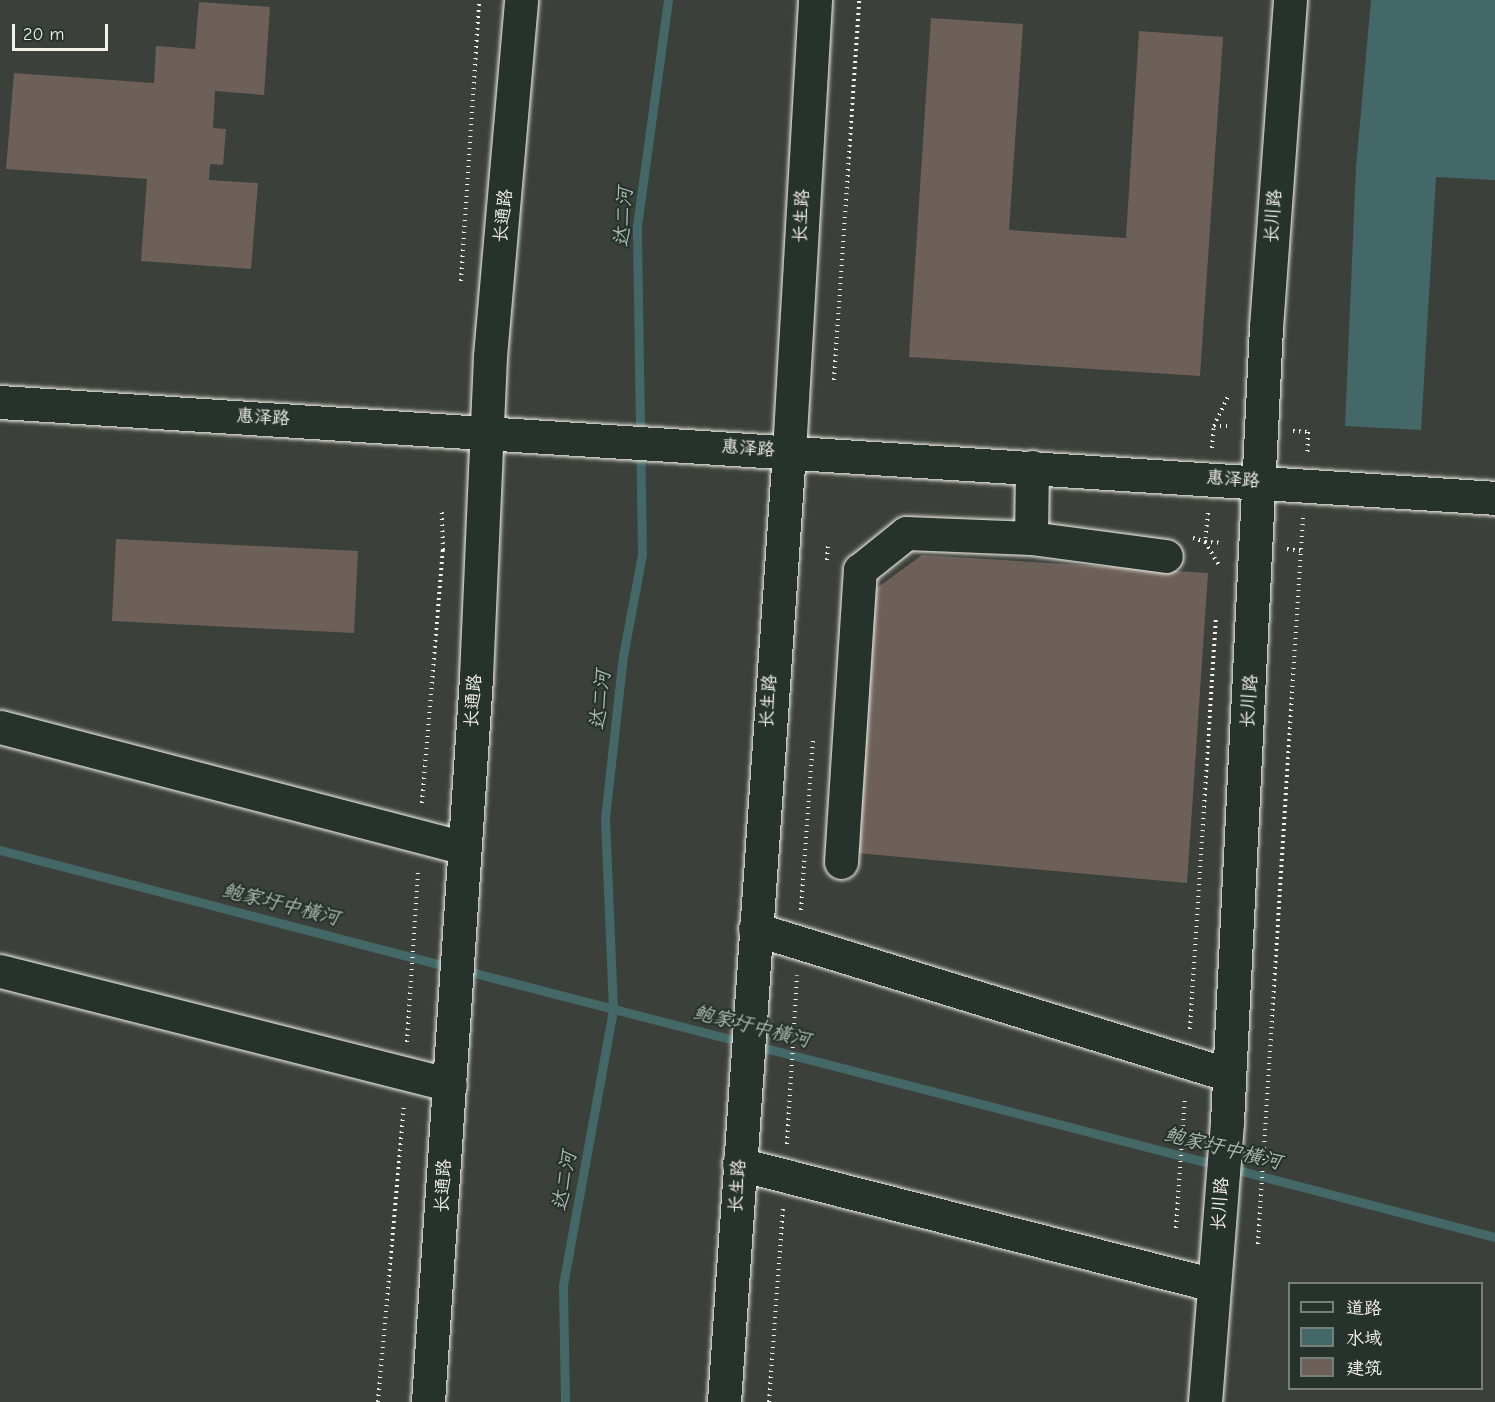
<!DOCTYPE html>
<meta charset="utf-8">
<style>
body{margin:0}
#map{position:relative;width:1495px;height:1402px;overflow:hidden;background:#26332d;font-family:"Comic Neue","LXGW WenKai TC",sans-serif}
div>[style]{position:absolute}
.built>*{inset:0;background:#3b403a}
.water>*{inset:0;background:#436867}
.stream>*{height:9px;margin:-4.5px;padding:0 4.5px;transform-origin:4.5px;border-radius:4.5px;background:#436867}
.building>*{inset:0;background:#6c6059}
.path>*{height:4px;margin-top:-2px;transform-origin:0;background:repeating-linear-gradient(90deg,#f4f1e8 0 1.5px,transparent 0 6px)}
.roads{filter:drop-shadow(0 0 2px #f4f1e8) drop-shadow(0 0 2px #f4f1e8)}
.minor>*{height:33px;margin:-16.5px;padding:0 16.5px;transform-origin:16.5px;border-radius:16.5px;background:#26332d}
.tertiary>*{height:33px;margin:-16.5px;padding:0 16.5px;transform-origin:16.5px;border-radius:16.5px;background:#26332d}
span{translate:-50% -50%;white-space:nowrap;text-align:center;line-height:1.15;-webkit-text-stroke:4.5px #26332d;paint-order:stroke}
.street-label{font-size:18px;color:#f4f1e8}
.water-label{font-size:20px;color:#adbab4;font-style:italic}
.legend{position:absolute;left:1288px;top:1282px;width:195px;height:108px;box-sizing:border-box;background:#26332d;border:2px solid #787f78;margin:0;padding:8px 10px;list-style:none;font-size:18px;color:#f4f1e8}
.legend li{display:flex;align-items:center;gap:12px;height:30px}
.legend b{width:30px;border:2px solid #787f78}
.scale{position:absolute;left:12px;top:24px;width:96px;height:27px;box-sizing:border-box;border:3px solid #f4f1e8;border-top:0;padding-left:8px;font-size:18px;line-height:21px;white-space:nowrap;color:#f4f1e8;-webkit-text-stroke:4px #26332d;paint-order:stroke}
</style>
<div id="map">
<div class="built">
<div style="clip-path:polygon(evenodd,0 0,1495px 0,1495px 1402px,0 1402px,0 0,1290px 1284px,1482px 1284px,1482px 1388px,1290px 1388px,1290px 1284px)"></div>
</div>
<div class="water">
<div style="clip-path:polygon(1371px 0,1495px 0,1495px 180px,1436px 177px,1421px 430px,1345px 426px,1356px 167px)"></div>
</div>
<div class="stream">
<div style="left:0;top:850px;width:465px;rotate:14.6deg"></div>
<div style="left:463px;top:970px;width:779px;rotate:14.5deg"></div>
<div style="left:1230px;top:1168px;width:274px;rotate:14.6deg"></div>
<div style="left:565px;top:1402px;width:117px;rotate:-91deg"></div>
<div style="left:563px;top:1285px;width:280px;rotate:-79.7deg"></div>
<div style="left:613px;top:1009px;width:191px;rotate:-92.4deg"></div>
<div style="left:605px;top:818px;width:163px;rotate:-83.7deg"></div>
<div style="left:623px;top:656px;width:104px;rotate:-79.4deg"></div>
<div style="left:642px;top:554px;width:328px;rotate:-90.9deg"></div>
<div style="left:637px;top:226px;width:228px;rotate:-82.2deg"></div>
</div>
<div class="building">
<div style="clip-path:polygon(199px 2px,270px 7px,264px 95px,215px 91px,213px 128px,226px 129px,223px 165px,210px 164px,209px 180px,258px 183px,251px 269px,141px 261px,147px 179px,6px 169px,14px 73px,154px 83px,156px 46px,195px 49px)"></div>
<div style="clip-path:polygon(931px 18px,1023px 24px,1009px 230px,1126px 238px,1139px 31px,1223px 37px,1200px 376px,909px 357px)"></div>
<div style="clip-path:polygon(116px 539px,358px 551px,354px 633px,112px 621px)"></div>
<div style="clip-path:polygon(922px 555px,1208px 573px,1187px 883px,857px 853px,874px 590px)"></div>
</div>
<div class="path">
<div style="left:461px;top:281px;width:282px;rotate:-86.3deg"></div>
<div style="left:834px;top:380px;width:381px;rotate:-86.2deg"></div>
<div style="left:1214px;top:426px;width:33px;rotate:-65deg"></div>
<div style="left:1293px;top:431px;width:15px;rotate:4deg"></div>
<div style="left:1308px;top:432px;width:23px;rotate:92deg"></div>
<div style="left:1212px;top:448px;width:22px;rotate:-85deg"></div>
<div style="left:1214px;top:426px;width:15px"></div>
<div style="left:1208px;top:513px;width:29px;rotate:96deg"></div>
<div style="left:1205px;top:542px;width:18px;rotate:3deg"></div>
<div style="left:1193px;top:538px;width:13px;rotate:18deg"></div>
<div style="left:1205px;top:542px;width:27px;rotate:59deg"></div>
<div style="left:1287px;top:549px;width:14px;rotate:8deg"></div>
<div style="left:827px;top:560px;width:14px;rotate:-86deg"></div>
<div style="left:422px;top:803px;width:254px;rotate:-85.3deg"></div>
<div style="left:443px;top:550px;width:38px;rotate:-92deg"></div>
<div style="left:801px;top:910px;width:172px;rotate:-86deg"></div>
<div style="left:1190px;top:1029px;width:412px;rotate:-86.4deg"></div>
<div style="left:407px;top:1042px;width:172px;rotate:-86.3deg"></div>
<div style="left:787px;top:1144px;width:169px;rotate:-86.6deg"></div>
<div style="left:1176px;top:1228px;width:131px;rotate:-86.1deg"></div>
<div style="left:1258px;top:1244px;width:729px;rotate:-86.46deg"></div>
<div style="left:378px;top:1402px;width:296px;rotate:-85deg"></div>
<div style="left:769px;top:1402px;width:195px;rotate:-85.9deg"></div>
</div>
<div class="roads">
<div class="minor">
<div style="left:1031px;top:538px;width:71px;rotate:-89.2deg"></div>
<div style="left:0;top:727px;width:479px;rotate:14.6deg"></div>
<div style="left:841px;top:862px;width:293px;rotate:-86.3deg"></div>
<div style="left:860px;top:570px;width:59px;rotate:-38.8deg"></div>
<div style="left:906px;top:533px;width:125px;rotate:2.3deg"></div>
<div style="left:1031px;top:538px;width:136px;rotate:7.6deg"></div>
<div style="left:755px;top:929px;width:496px;rotate:17.1deg"></div>
<div style="left:0;top:971px;width:464px;rotate:14.2deg"></div>
<div style="left:739px;top:1164px;width:490px;rotate:14.3deg"></div>
</div>
<div class="tertiary">
<div style="left:0;top:402px;width:1498px;rotate:3.67deg"></div>
<div style="left:428px;top:1402px;width:727px;rotate:-86.21deg"></div>
<div style="left:476px;top:677px;width:321px;rotate:-87.5deg"></div>
<div style="left:490px;top:356px;width:357px;rotate:-85deg"></div>
<div style="left:724px;top:1402px;width:952px;rotate:-86.09deg"></div>
<div style="left:789px;top:452px;width:453px;rotate:-86.7deg"></div>
<div style="left:1205px;top:1402px;width:281px;rotate:-85.5deg"></div>
<div style="left:1227px;top:1122px;width:796px;rotate:-87.19deg"></div>
<div style="left:1266px;top:327px;width:328px;rotate:-85.8deg"></div>
</div>
</div>
<div class="street-label">
<span style="left:504px;top:216px;rotate:-84deg">长通路</span>
<span style="left:802px;top:216px;rotate:-87deg">长生路</span>
<span style="left:1274px;top:216px;rotate:-86deg">长川路</span>
<span style="left:263px;top:418px;rotate:3deg">惠泽路</span>
<span style="left:748px;top:449px;rotate:4deg">惠泽路</span>
<span style="left:1233px;top:480px;rotate:4deg">惠泽路</span>
<span style="left:474px;top:701px;rotate:-86deg">长通路</span>
<span style="left:769px;top:701px;rotate:-86deg">长生路</span>
<span style="left:1250px;top:701px;rotate:-86deg">长川路</span>
<span style="left:444px;top:1186px;rotate:-87deg">长通路</span>
<span style="left:738px;top:1186px;rotate:-86deg">长生路</span>
<span style="left:1221px;top:1204px;rotate:-86deg">长川路</span>
</div>
<div class="water-label">
<span style="left:623px;top:217px;rotate:-86deg">达二河</span>
<span style="left:600px;top:700px;rotate:-84deg">达二河</span>
<span style="left:281px;top:904px;rotate:14deg">鲍家圩中横河</span>
<span style="left:752px;top:1026px;rotate:14deg">鲍家圩中横河</span>
<span style="left:1223px;top:1148px;rotate:14deg">鲍家圩中横河</span>
<span style="left:564px;top:1181px;rotate:-80deg">达二河</span>
</div>
<ul class="legend">
<li><b style="height:8px;background:#26332d"></b>道路</li>
<li><b style="height:16px;background:#436867"></b>水域</li>
<li><b style="height:16px;background:#6c6059"></b>建筑</li>
</ul>
<div class="scale">20 m</div>
</div>
